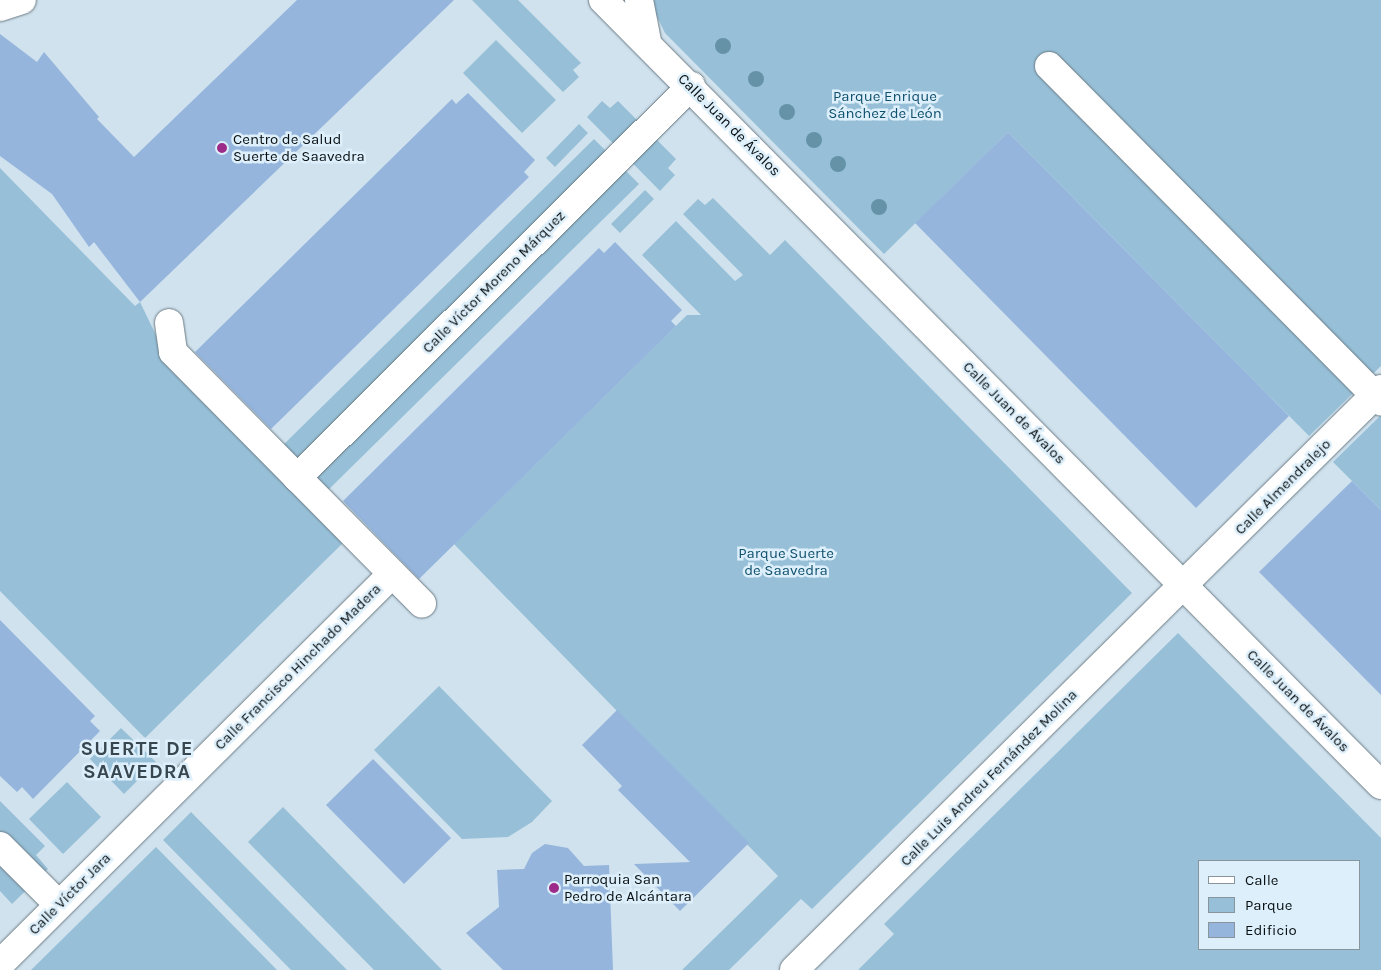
<!DOCTYPE html>
<meta charset="utf-8">
<style>
body{margin:0}
#map{position:relative;width:1381px;height:970px;overflow:hidden;background:#d0e2ed;font-family:Karla,sans-serif}
div>[style]{position:absolute}
.green>*{inset:0;background:#97c0d8}
.building>*{inset:0;background:#95b5dd}
.roads{filter:drop-shadow(0 0 1px #6b7b85) drop-shadow(0 0 1px #6b7b85)}
.minor>*{height:28px;margin:-14px;padding:0 14px;transform-origin:14px;border-radius:14px;background:#fff}
.trees>*{width:16px;height:16px;margin:-8px;border-radius:50%;background:#6692a7}
.dots>*{width:14px;height:14px;translate:-50% -50%;box-sizing:border-box;border:2px solid #ddeffa;border-radius:50%}
span{translate:-50% -50%;white-space:nowrap;text-align:center;line-height:1.15;-webkit-text-stroke:5px #ddeffa;paint-order:stroke}
.park-label{font-size:15px;color:#0f506d}
.street-label{font-size:15px;color:#080f12}
.poi-label{font-size:15px;color:#080f12}
.left{translate:0 -50%;text-align:left}
.district-label{font-size:20px;color:#37464f;font-weight:700;letter-spacing:1px}
.legend{position:absolute;left:1198px;top:860px;width:162px;height:90px;box-sizing:border-box;background:#ddeffa;border:1px solid #88959d;margin:0;padding:6px 9px;list-style:none;font-size:15px;color:#080f12}
.legend li{display:flex;align-items:center;gap:10px;height:25px}
.legend b{width:25px;border:1px solid #88959d}
</style>
<div id="map">
<div class="green">
<div style="clip-path:polygon(472px 0,518px 0,581px 63px,573px 70px,579px 77px,563px 92px)"></div>
<div style="clip-path:polygon(649px 0,1381px 0,1381px 366px,1309px 436px,1008px 132px,884px 254px,665px 33px)"></div>
<div style="clip-path:polygon(496px 40px,556px 100px,522px 133px,463px 73px)"></div>
<div style="clip-path:polygon(602px 101px,610px 108px,618px 101px,676px 159px,668px 168px,675px 175px,660px 191px,587px 117px)"></div>
<div style="clip-path:polygon(579px 124px,588px 133px,555px 167px,546px 158px)"></div>
<div style="clip-path:polygon(594px 139px,639px 184px,320px 498px,276px 452px)"></div>
<div style="clip-path:polygon(0 168px,135px 306px,140px 302px,167px 358px,347px 539px,145px 738px,0 591px)"></div>
<div style="clip-path:polygon(645px 190px,654px 199px,620px 233px,611px 224px)"></div>
<div style="clip-path:polygon(713px 198px,770px 255px,785px 240px,1132px 593px,812px 909px,801px 899px,729px 970px,682px 970px,778px 876px,454px 544px,687px 315px,701px 315px,642px 255px,676px 221px,735px 281px,743px 275px,683px 214px,698px 199px,705px 205px)"></div>
<div style="clip-path:polygon(1381px 415px,1381px 510px,1333px 462px)"></div>
<div style="clip-path:polygon(evenodd,1178px 633px,1381px 838px,1381px 970px,858px 970px,894px 934px,884px 924px,1178px 633px,1200px 861px,1360px 861px,1360px 949px,1200px 949px,1200px 861px)"></div>
<div style="clip-path:polygon(439px 686px,552px 801px,532px 822px,508px 837px,462px 839px,374px 750px)"></div>
<div style="clip-path:polygon(121px 728px,156px 762px,124px 794px,90px 759px)"></div>
<div style="clip-path:polygon(67px 782px,101px 817px,63px 854px,29px 819px)"></div>
<div style="clip-path:polygon(0 801px,45px 846px,36px 855px,48px 869px,12px 904px,0 891px)"></div>
<div style="clip-path:polygon(283px 807px,442px 970px,374px 970px,248px 842px)"></div>
<div style="clip-path:polygon(191px 812px,347px 970px,291px 970px,163px 840px)"></div>
<div style="clip-path:polygon(156px 847px,277px 970px,31px 970px)"></div>
</div>
<div class="building">
<div style="clip-path:polygon(297px 0,454px 0,140px 302px,94px 242px,89px 247px,52px 194px,0 156px,0 34px,37px 62px,44px 52px,99px 117px,97px 119px,134px 157px)"></div>
<div style="clip-path:polygon(468px 93px,535px 160px,524px 172px,529px 177px,271px 429px,195px 352px,452px 99px,456px 104px)"></div>
<div style="clip-path:polygon(1008px 132px,1289px 416px,1196px 508px,915px 223px)"></div>
<div style="clip-path:polygon(615px 242px,682px 310px,671px 321px,676px 326px,419px 579px,343px 501px,599px 248px,604px 253px)"></div>
<div style="clip-path:polygon(1352px 481px,1381px 510px,1381px 695px,1259px 572px)"></div>
<div style="clip-path:polygon(0 620px,95px 716px,90px 721px,100px 731px,33px 799px,22px 787px,17px 792px,0 776px)"></div>
<div style="clip-path:polygon(617px 710px,749px 843px,680px 911px,634px 864px,690px 862px,618px 790px,622px 786px,582px 745px)"></div>
<div style="clip-path:polygon(373px 759px,451px 838px,404px 884px,326px 805px)"></div>
<div style="clip-path:polygon(545px 844px,568px 848px,584px 866px,609px 865px,613px 970px,503px 970px,466px 933px,499px 907px,497px 870px,524px 869px,532px 853px)"></div>
</div>
<div class="roads">
<div class="minor">
<div style="left:603px;top:0;width:1105px;rotate:45.26deg"></div>
<div style="left:639px;top:0;width:42px;rotate:79deg"></div>
<div style="left:0;top:7px;width:23px;rotate:-18deg"></div>
<div style="left:1049px;top:66px;width:472px;rotate:45.3deg"></div>
<div style="left:169px;top:323px;width:29px;rotate:82deg"></div>
<div style="left:173px;top:352px;width:354px;rotate:45.3deg"></div>
<div style="left:297px;top:478px;width:556px;rotate:-44.85deg"></div>
<div style="left:0;top:846px;width:83px;rotate:45deg"></div>
<div style="left:0;top:964px;width:553px;rotate:-44.85deg"></div>
<div style="left:794px;top:970px;width:826px;rotate:-44.71deg"></div>
</div>
</div>
<div class="trees">
<div style="left:723px;top:46px"></div>
<div style="left:756px;top:79px"></div>
<div style="left:787px;top:112px"></div>
<div style="left:814px;top:140px"></div>
<div style="left:838px;top:164px"></div>
<div style="left:879px;top:207px"></div>
</div>
<div class="dots">
<div style="left:222px;top:148px;background:#9c2b89"></div>
<div style="left:554px;top:888px;background:#9c2b89"></div>
</div>
<div class="park-label">
<span style="left:885px;top:105px">Parque Enrique<br>Sánchez de León</span>
<span style="left:786px;top:562px">Parque Suerte<br>de Saavedra</span>
</div>
<div class="street-label">
<span style="left:729px;top:125px;rotate:45deg">Calle Juan de Ávalos</span>
<span style="left:494px;top:282px;rotate:-45deg">Calle Víctor Moreno Márquez</span>
<span style="left:1014px;top:413px;rotate:45deg">Calle Juan de Ávalos</span>
<span style="left:1283px;top:487px;rotate:-45deg">Calle Almendralejo</span>
<span style="left:298px;top:667px;rotate:-45deg">Calle Francisco Hinchado Madera</span>
<span style="left:1298px;top:701px;rotate:45deg">Calle Juan de Ávalos</span>
<span style="left:989px;top:778px;rotate:-45deg">Calle Luis Andreu Fernández Molina</span>
<span style="left:70px;top:894px;rotate:-45deg">Calle Víctor Jara</span>
</div>
<div class="poi-label">
<span class="left" style="left:233px;top:148px">Centro de Salud<br>Suerte de Saavedra</span>
<span class="left" style="left:564px;top:888px">Parroquia San<br>Pedro de Alcántara</span>
</div>
<div class="district-label">
<span style="left:137px;top:760px">SUERTE DE<br>SAAVEDRA</span>
</div>
<ul class="legend">
<li><b style="height:6px;background:#fff"></b>Calle</li>
<li><b style="height:14px;background:#97c0d8"></b>Parque</li>
<li><b style="height:14px;background:#95b5dd"></b>Edificio</li>
</ul>
</div>
